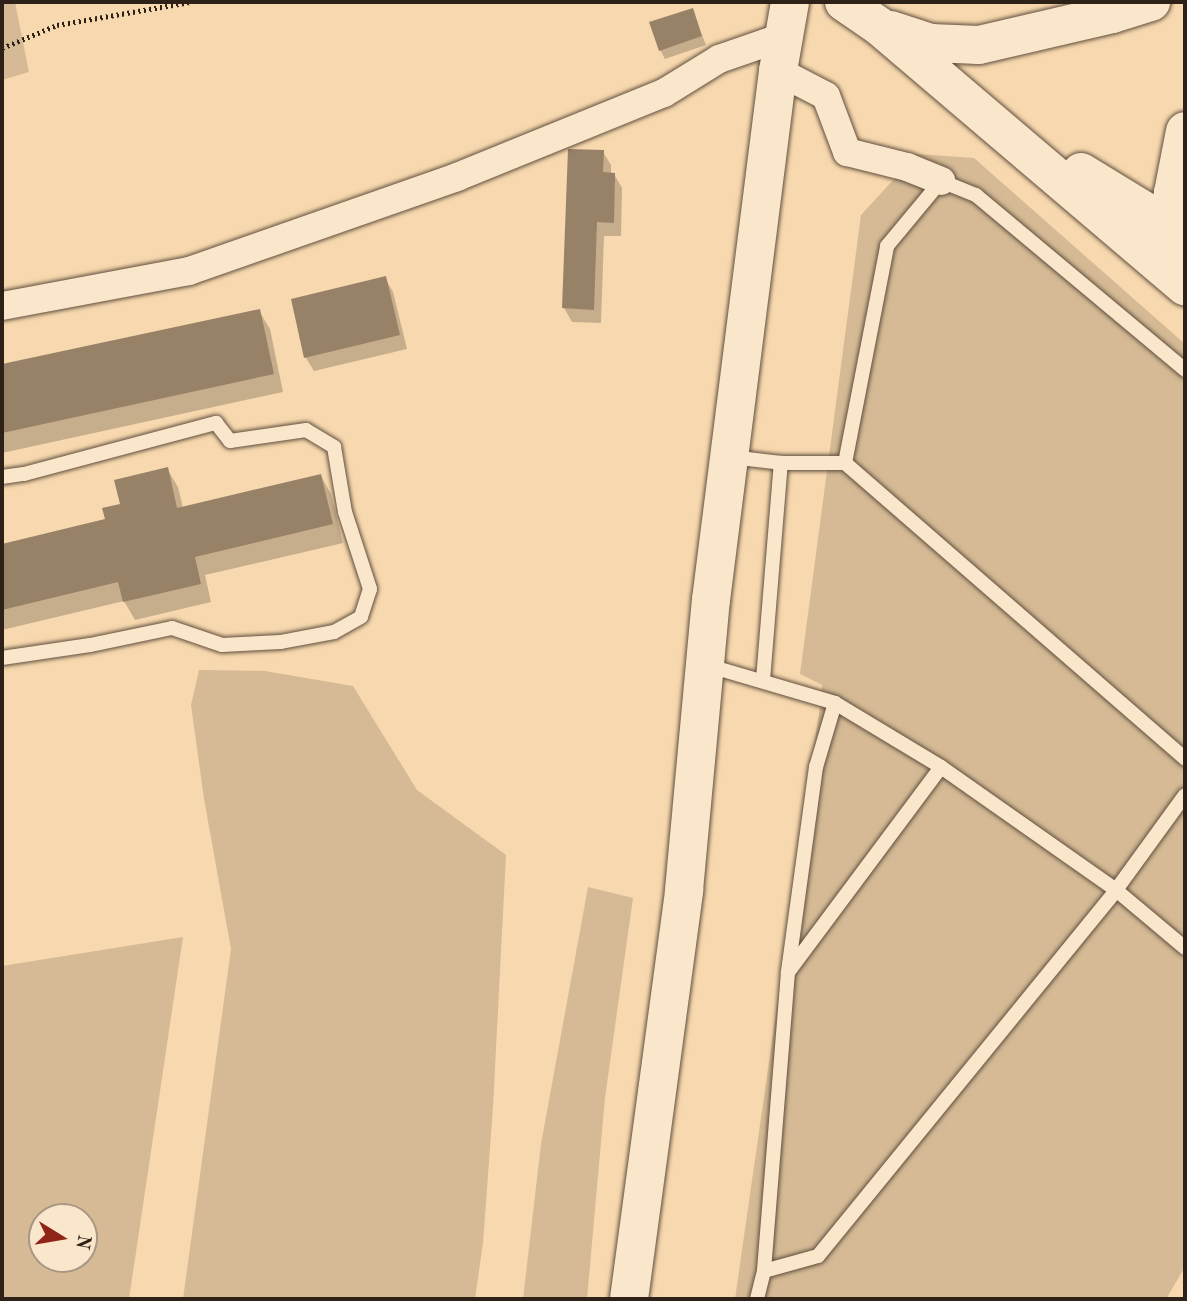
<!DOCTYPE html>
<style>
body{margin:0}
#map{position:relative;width:1187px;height:1301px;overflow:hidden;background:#f8d9af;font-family:"Old Standard TT",serif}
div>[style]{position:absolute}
.green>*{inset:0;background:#d5ba95}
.shadow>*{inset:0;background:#0003}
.building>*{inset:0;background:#978167}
.path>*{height:4.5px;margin-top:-2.25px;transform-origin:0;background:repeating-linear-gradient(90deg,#2d2118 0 2px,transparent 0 5.5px)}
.roads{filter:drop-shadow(0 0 2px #604f3e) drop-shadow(0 0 2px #604f3e)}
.service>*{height:14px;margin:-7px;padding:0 7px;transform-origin:7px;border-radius:7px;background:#fae6cb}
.minor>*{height:28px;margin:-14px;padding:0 14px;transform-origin:14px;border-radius:14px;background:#fae6cb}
.secondary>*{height:38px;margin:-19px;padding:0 19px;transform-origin:19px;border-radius:19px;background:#fae6cb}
span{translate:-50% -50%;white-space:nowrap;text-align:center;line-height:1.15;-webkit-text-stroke:6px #fae6cb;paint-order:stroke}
.frame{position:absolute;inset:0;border:4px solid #2d2118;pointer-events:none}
.north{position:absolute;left:28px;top:1203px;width:70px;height:70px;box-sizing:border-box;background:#fae6cb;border:2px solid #a89783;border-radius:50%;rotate:101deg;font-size:19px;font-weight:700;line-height:28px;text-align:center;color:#2d2118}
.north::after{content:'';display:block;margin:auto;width:24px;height:32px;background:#8f2418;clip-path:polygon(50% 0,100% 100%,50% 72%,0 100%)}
</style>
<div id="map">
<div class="green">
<div style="clip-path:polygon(2px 2px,15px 2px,29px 72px,2px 80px)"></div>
<div style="clip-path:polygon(917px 154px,974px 158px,1185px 344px,1185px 1267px,1166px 1299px,735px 1299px,821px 699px,822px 685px,800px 674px,861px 215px)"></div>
<div style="clip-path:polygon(199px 670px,265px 671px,353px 686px,417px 790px,506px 855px,493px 1107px,483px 1243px,475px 1299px,183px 1299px,231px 949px,204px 799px,191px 705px)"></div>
<div style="clip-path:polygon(588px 887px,633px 898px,605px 1098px,587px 1299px,523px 1299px,541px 1144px)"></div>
<div style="clip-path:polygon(evenodd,183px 937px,129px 1299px,2px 1299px,2px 966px,183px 937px,84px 1217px,84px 1259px,42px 1259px,42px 1217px,84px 1217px)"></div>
</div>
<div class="shadow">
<div style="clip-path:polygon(692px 10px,706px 45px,665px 59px,660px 50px)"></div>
<div style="clip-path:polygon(603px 152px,611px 165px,611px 174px,614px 174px,622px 188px,621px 236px,604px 236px,601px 323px,572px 322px,564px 308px)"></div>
<div style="clip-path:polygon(385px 278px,393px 292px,407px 349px,314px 371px,306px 358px,293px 301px)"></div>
<div style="clip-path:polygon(259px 311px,270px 329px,283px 392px,2px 453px,2px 366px)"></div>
<div style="clip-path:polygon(167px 469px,178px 487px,183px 508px,321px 476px,331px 494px,343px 543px,205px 575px,211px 602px,135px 620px,124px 601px,2px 630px,2px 545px,107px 521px)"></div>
</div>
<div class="building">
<div style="clip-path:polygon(693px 8px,702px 36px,659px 51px,649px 22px)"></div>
<div style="clip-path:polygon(568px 149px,604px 150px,603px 172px,615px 173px,614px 223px,597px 222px,594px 310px,562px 308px)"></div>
<div style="clip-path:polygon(386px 276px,400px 335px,304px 358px,291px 299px)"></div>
<div style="clip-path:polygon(260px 309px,274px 374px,2px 433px,2px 364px)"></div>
<div style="clip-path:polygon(168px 467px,177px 508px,321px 474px,333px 524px,195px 557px,201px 584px,123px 602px,118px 582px,2px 610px,2px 544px,105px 519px,102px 508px,120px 504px,114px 480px)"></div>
</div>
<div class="path">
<div style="left:2px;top:48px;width:60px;rotate:-22.7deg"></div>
<div style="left:57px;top:25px;width:135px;rotate:-9.8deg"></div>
</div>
<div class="roads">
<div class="service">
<div style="left:731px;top:457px;width:50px;rotate:6.8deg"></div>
<div style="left:781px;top:463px;width:64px"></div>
<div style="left:845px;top:463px;width:451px;rotate:41deg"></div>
<div style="left:845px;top:463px;width:221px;rotate:-79deg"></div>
<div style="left:887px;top:246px;width:85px;rotate:-50.3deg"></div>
<div style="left:941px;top:181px;width:38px;rotate:22deg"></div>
<div style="left:976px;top:195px;width:273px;rotate:39.9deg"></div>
<div style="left:2px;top:477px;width:22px;rotate:-8deg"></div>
<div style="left:24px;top:474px;width:199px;rotate:-14.9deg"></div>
<div style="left:216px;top:423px;width:23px;rotate:52deg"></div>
<div style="left:230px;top:441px;width:77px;rotate:-8.2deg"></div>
<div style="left:306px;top:430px;width:33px;rotate:31deg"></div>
<div style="left:334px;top:447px;width:66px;rotate:80.4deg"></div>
<div style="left:345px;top:512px;width:81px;rotate:72deg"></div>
<div style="left:370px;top:589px;width:29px;rotate:108deg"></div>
<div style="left:361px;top:617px;width:31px;rotate:151deg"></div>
<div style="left:334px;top:632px;width:55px;rotate:169.5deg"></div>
<div style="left:280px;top:642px;width:58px;rotate:177deg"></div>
<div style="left:222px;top:645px;width:53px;rotate:-161.2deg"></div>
<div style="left:172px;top:628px;width:84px;rotate:168.3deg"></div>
<div style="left:90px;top:645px;width:89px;rotate:171.6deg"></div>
<div style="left:706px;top:665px;width:134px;rotate:16.4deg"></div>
<div style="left:835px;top:703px;width:124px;rotate:31.1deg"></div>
<div style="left:941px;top:767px;width:214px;rotate:35.1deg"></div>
<div style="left:1116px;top:890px;width:90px;rotate:40deg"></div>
<div style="left:763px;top:680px;width:218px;rotate:-85.3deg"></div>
<div style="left:835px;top:703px;width:67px;rotate:106.5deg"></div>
<div style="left:816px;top:767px;width:207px;rotate:97.8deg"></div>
<div style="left:788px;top:972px;width:300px;rotate:94.6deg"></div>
<div style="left:764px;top:1271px;width:56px;rotate:-15.5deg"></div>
<div style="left:818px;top:1256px;width:472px;rotate:-50.8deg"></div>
<div style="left:1116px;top:890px;width:117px;rotate:-54deg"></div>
<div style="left:789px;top:971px;width:254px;rotate:-53.3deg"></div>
<div style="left:757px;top:1299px;width:29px;rotate:-76deg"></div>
</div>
<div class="minor">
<div style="left:778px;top:71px;width:54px;rotate:27.5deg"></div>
<div style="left:826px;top:96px;width:60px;rotate:69.4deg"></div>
<div style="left:847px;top:152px;width:62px;rotate:14deg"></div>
<div style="left:907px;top:167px;width:37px;rotate:22deg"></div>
<div style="left:2px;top:306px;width:190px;rotate:-10.6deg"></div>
<div style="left:189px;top:271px;width:284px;rotate:-19.3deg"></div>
<div style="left:457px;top:177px;width:223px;rotate:-22.1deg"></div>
<div style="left:664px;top:93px;width:65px;rotate:-31.7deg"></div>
<div style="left:719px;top:59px;width:68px;rotate:-19deg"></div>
</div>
<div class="secondary">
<div style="left:844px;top:2px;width:42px;rotate:34.4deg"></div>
<div style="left:879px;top:26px;width:402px;rotate:40.4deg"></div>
<div style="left:891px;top:30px;width:42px;rotate:18deg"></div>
<div style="left:931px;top:43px;width:48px;rotate:2.4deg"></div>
<div style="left:979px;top:45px;width:137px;rotate:-13.1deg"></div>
<div style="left:1112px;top:14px;width:41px;rotate:-17.1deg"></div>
<div style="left:1081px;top:172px;width:105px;rotate:31.4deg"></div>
<div style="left:1171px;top:227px;width:18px;rotate:41deg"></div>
<div style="left:1177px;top:249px;width:23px;rotate:-105deg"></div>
<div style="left:1171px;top:227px;width:34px;rotate:-87deg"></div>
<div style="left:1173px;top:193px;width:63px;rotate:-79deg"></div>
<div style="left:629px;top:1299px;width:413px;rotate:-82.3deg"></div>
<div style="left:684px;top:890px;width:291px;rotate:-84.7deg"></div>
<div style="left:711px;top:600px;width:533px;rotate:-82.78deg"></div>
<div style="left:778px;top:71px;width:70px;rotate:-80.1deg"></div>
</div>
</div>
<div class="frame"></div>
<div class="north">N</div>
</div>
